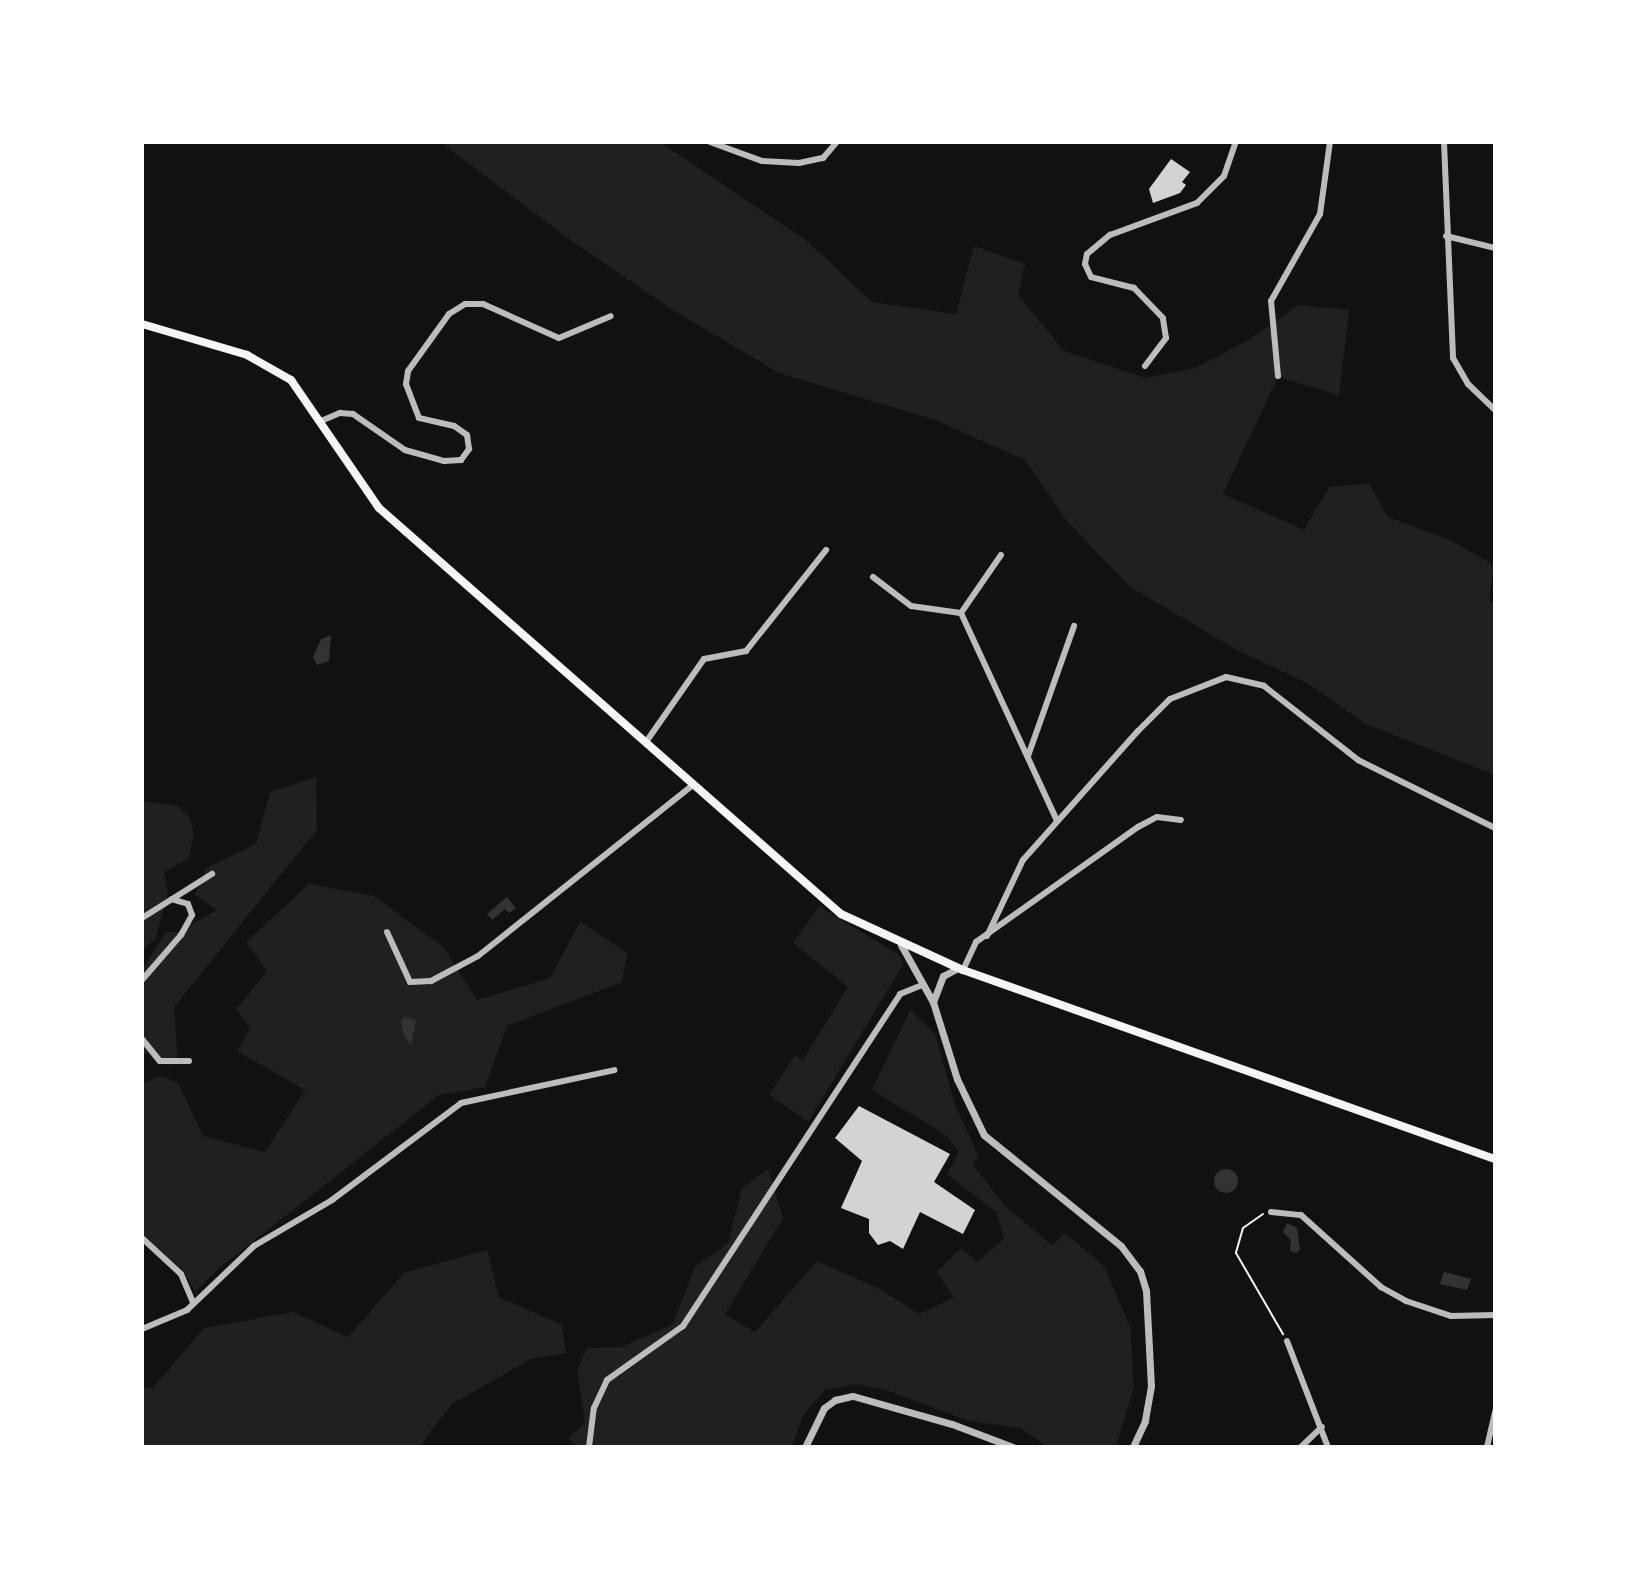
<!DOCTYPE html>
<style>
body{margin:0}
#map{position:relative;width:1637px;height:1589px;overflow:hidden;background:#111;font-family:"Golos Text",sans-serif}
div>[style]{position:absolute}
.green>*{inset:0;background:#202020}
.water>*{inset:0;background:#333}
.round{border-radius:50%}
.building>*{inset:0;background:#d3d3d3}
.path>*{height:2px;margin:-1px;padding:0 1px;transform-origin:1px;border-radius:1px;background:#f5f5f5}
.minor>*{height:6px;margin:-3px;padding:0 3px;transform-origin:3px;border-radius:3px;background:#bcbcbc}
.tertiary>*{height:7px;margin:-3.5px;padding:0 3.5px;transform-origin:3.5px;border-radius:3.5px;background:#bcbcbc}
.secondary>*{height:8px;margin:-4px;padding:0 4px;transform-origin:4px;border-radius:4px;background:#f5f5f5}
span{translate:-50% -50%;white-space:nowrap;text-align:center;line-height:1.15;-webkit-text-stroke:5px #fff;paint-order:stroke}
.frame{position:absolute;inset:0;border:144px solid #fff;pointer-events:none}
</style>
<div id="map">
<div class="green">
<div style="clip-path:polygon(440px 142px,660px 142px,806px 240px,872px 302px,956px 314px,974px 246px,1025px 264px,1018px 295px,1064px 351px,1145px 378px,1195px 368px,1245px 342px,1299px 305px,1349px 310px,1339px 395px,1278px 377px,1223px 494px,1304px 530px,1329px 487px,1369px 484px,1388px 517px,1450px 540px,1494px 565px,1489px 601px,1495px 605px,1495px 775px,1366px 724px,1307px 683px,1237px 650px,1129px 586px,1067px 521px,1025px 460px,935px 420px,779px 373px,676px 312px,573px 242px)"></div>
<div style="clip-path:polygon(316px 777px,317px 830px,174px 1007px,178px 1063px,170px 1065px,155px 1062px,147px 1053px,142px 1055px,142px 970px,166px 932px,178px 932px,217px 910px,195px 895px,206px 868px,256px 844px,270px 792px)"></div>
<div style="clip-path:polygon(142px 801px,178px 806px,190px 818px,194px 835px,188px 859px,164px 872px,168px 894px,155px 940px,142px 950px)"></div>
<div style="clip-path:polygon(309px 884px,374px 896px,443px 947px,477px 1000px,550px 978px,580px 922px,627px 953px,622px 982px,507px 1026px,485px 1087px,439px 1095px,218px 1269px,195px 1292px,184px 1272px,142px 1233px,142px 1083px,161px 1076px,178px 1083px,203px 1136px,265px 1152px,305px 1090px,237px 1051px,250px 1029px,236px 1009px,267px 971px,246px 942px)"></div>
<div style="clip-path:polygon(819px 906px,899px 955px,904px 963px,808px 1122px,769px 1095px,795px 1055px,803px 1060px,848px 987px,793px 943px)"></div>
<div style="clip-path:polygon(910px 1010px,935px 1034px,955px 1105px,978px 1155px,973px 1165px,1004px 1205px,1052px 1245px,1065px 1233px,1104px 1266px,1130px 1327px,1134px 1387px,1116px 1447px,1048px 1447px,1020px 1428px,969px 1421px,886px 1390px,856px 1384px,825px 1390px,803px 1415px,792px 1447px,576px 1447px,568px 1438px,585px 1423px,577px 1370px,587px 1348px,622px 1347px,673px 1324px,695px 1267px,728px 1243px,742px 1188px,768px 1169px,783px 1218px,725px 1314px,755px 1332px,817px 1261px,880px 1289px,919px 1314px,954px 1298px,937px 1272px,961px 1248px,977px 1262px,1004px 1239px,997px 1213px,947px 1174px,959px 1152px,947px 1136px,872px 1090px)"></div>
<div style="clip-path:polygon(487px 1250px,499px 1297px,562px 1325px,566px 1353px,531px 1359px,452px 1404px,419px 1447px,142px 1447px,142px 1387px,152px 1389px,204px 1328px,293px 1312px,348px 1337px,404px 1273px)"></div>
</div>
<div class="water">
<div style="clip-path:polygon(331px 635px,329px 661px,317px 665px,313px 657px,321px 639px)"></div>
<div style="clip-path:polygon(507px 897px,516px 908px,509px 913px,505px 909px,492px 920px,487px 914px)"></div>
<div style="clip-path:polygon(405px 1017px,416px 1020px,411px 1044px,403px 1034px,401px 1020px)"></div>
<div class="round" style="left:1214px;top:1169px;width:24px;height:24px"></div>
<div style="clip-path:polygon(1287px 1223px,1297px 1228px,1300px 1249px,1296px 1253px,1290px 1251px,1291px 1240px,1283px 1232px)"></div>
<div style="clip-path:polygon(1444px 1272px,1471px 1279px,1467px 1290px,1440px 1284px)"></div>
</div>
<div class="building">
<div style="clip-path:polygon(1171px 159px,1190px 172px,1182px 182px,1186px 185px,1180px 193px,1153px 203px,1149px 189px)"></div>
<div style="clip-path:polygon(859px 1106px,950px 1154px,934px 1182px,975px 1210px,963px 1234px,920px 1212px,903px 1249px,890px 1241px,878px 1245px,869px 1233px,869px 1219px,841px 1208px,862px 1161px,835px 1138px)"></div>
</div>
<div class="path">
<div style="left:1263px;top:1214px;width:24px;rotate:145deg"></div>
<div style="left:1243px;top:1228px;width:26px;rotate:106deg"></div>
<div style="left:1236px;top:1253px;width:94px;rotate:59.9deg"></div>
</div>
<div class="minor">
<div style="left:710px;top:142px;width:55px;rotate:20.1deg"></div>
<div style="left:762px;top:161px;width:37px;rotate:3deg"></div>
<div style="left:799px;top:163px;width:25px;rotate:-12deg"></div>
<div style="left:823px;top:158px;width:21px;rotate:-49deg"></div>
<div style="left:1444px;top:142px;width:216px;rotate:87.6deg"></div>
<div style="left:1453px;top:358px;width:30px;rotate:60deg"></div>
<div style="left:1468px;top:384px;width:37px;rotate:44deg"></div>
<div style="left:1446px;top:236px;width:50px;rotate:13.8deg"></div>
<div style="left:1145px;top:366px;width:35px;rotate:-53deg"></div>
<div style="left:1166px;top:338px;width:20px;rotate:-99deg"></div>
<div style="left:1163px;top:318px;width:42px;rotate:-134deg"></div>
<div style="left:1134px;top:288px;width:44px;rotate:-165.7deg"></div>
<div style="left:1091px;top:277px;width:14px;rotate:-115deg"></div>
<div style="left:1085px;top:264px;width:10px;rotate:-79deg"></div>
<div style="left:1087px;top:254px;width:30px;rotate:-40deg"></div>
<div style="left:1110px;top:235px;width:93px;rotate:-20.2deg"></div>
<div style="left:1197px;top:203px;width:38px;rotate:-45deg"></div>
<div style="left:1224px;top:176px;width:36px;rotate:-71deg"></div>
<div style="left:1278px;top:376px;width:75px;rotate:-95.3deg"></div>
<div style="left:1271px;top:301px;width:100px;rotate:-60.6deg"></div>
<div style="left:1320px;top:214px;width:73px;rotate:-82.1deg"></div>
<div style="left:321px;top:421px;width:21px;rotate:-23deg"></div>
<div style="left:340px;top:413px;width:13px;rotate:4deg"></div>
<div style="left:353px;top:414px;width:63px;rotate:34.7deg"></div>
<div style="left:405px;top:450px;width:41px;rotate:15.8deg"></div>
<div style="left:444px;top:461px;width:17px;rotate:-3deg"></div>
<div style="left:461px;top:460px;width:14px;rotate:-54deg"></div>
<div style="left:469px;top:449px;width:14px;rotate:-98deg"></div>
<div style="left:467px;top:435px;width:16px;rotate:-145deg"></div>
<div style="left:454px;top:426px;width:36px;rotate:-167deg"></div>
<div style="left:419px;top:418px;width:36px;rotate:-111deg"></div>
<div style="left:406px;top:384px;width:13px;rotate:-81deg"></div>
<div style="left:408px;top:371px;width:70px;rotate:-54.3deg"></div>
<div style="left:449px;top:314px;width:19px;rotate:-32deg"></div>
<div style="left:465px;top:304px;width:18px"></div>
<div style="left:483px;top:304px;width:83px;rotate:24.1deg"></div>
<div style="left:559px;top:338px;width:56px;rotate:-22.9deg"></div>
<div style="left:1001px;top:555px;width:70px;rotate:124.6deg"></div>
<div style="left:961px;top:613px;width:229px;rotate:65.2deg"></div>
<div style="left:873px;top:577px;width:48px;rotate:37.3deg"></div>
<div style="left:911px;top:606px;width:50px;rotate:8deg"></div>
<div style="left:646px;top:742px;width:101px;rotate:-55.1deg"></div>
<div style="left:704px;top:659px;width:43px;rotate:-10.8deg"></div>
<div style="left:746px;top:651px;width:129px;rotate:-51.6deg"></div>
<div style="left:1028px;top:756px;width:138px;rotate:-70.5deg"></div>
<div style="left:142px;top:918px;width:83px;rotate:-32.2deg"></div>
<div style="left:387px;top:932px;width:55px;rotate:65.3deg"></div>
<div style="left:410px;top:982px;width:21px;rotate:-3deg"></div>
<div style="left:431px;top:981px;width:53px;rotate:-28deg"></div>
<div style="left:478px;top:956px;width:276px;rotate:-38.5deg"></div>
<div style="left:987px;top:936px;width:84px;rotate:-64.7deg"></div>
<div style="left:1023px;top:860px;width:173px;rotate:-48.3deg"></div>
<div style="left:1138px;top:731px;width:45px;rotate:-45deg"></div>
<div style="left:1170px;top:699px;width:60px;rotate:-21.4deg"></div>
<div style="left:1226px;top:677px;width:39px;rotate:13deg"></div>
<div style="left:1264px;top:686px;width:120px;rotate:38.2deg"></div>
<div style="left:1358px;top:760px;width:153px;rotate:26.4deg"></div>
<div style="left:963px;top:970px;width:31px;rotate:-65deg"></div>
<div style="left:976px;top:942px;width:199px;rotate:-35.4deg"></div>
<div style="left:1138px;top:827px;width:21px;rotate:-28deg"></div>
<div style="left:1157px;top:817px;width:24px;rotate:7deg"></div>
<div style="left:142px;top:980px;width:60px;rotate:-49.1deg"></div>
<div style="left:181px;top:935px;width:23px;rotate:-61deg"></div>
<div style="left:192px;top:915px;width:12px;rotate:-110deg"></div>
<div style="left:188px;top:904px;width:17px;rotate:-163deg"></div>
<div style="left:142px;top:1039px;width:28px;rotate:51deg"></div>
<div style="left:160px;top:1061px;width:29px"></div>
<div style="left:1271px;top:1212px;width:30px;rotate:6deg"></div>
<div style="left:1301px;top:1215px;width:108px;rotate:42deg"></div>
<div style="left:1381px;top:1287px;width:29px;rotate:29deg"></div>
<div style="left:1406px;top:1301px;width:47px;rotate:18.4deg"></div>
<div style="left:1451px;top:1316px;width:44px;rotate:-1.3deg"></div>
<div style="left:142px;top:1238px;width:53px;rotate:42.7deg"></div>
<div style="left:181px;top:1274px;width:30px;rotate:67deg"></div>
<div style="left:142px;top:1329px;width:49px;rotate:-22.9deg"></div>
<div style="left:187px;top:1310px;width:93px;rotate:-43.7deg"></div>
<div style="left:254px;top:1246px;width:91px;rotate:-30.5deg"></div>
<div style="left:332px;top:1200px;width:161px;rotate:-36.9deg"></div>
<div style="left:461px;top:1103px;width:157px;rotate:-12.1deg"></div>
<div style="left:1287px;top:1341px;width:114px;rotate:68.9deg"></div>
<div style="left:589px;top:1447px;width:39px;rotate:-83deg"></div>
<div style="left:594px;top:1408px;width:31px;rotate:-65deg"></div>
<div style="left:607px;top:1380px;width:93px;rotate:-35.4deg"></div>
<div style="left:683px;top:1326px;width:397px;rotate:-56.8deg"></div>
<div style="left:900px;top:994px;width:24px;rotate:-22deg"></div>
<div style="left:1301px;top:1447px;width:29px;rotate:-44deg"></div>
<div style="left:1487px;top:1447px;width:37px;rotate:-77deg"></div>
</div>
<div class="tertiary">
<div style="left:901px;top:945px;width:65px;rotate:60.7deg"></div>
<div style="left:933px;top:1002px;width:81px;rotate:72.7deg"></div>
<div style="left:957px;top:1079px;width:62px;rotate:64.3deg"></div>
<div style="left:984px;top:1135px;width:176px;rotate:39deg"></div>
<div style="left:1121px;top:1246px;width:31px;rotate:53deg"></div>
<div style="left:1140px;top:1271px;width:21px;rotate:73deg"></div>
<div style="left:1146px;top:1291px;width:95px;rotate:87deg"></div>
<div style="left:1151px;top:1386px;width:36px;rotate:100deg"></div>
<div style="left:1145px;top:1421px;width:29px;rotate:115deg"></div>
<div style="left:933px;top:1002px;width:28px;rotate:-69deg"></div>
<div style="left:943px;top:976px;width:17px;rotate:-28deg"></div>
<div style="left:805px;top:1447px;width:43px;rotate:-64deg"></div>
<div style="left:824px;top:1408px;width:14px;rotate:-36deg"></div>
<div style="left:835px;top:1400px;width:18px;rotate:-13deg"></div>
<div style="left:853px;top:1396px;width:103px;rotate:15.8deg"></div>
<div style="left:952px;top:1424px;width:65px;rotate:20.7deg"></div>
</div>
<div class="secondary">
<div style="left:142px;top:324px;width:109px;rotate:16.4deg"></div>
<div style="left:247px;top:355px;width:51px;rotate:29.6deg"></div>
<div style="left:291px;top:380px;width:155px;rotate:55.5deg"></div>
<div style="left:379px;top:508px;width:615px;rotate:41.31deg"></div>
<div style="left:841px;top:914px;width:134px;rotate:24.7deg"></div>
<div style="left:963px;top:970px;width:565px;rotate:19.56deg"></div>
</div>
<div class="frame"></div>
</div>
